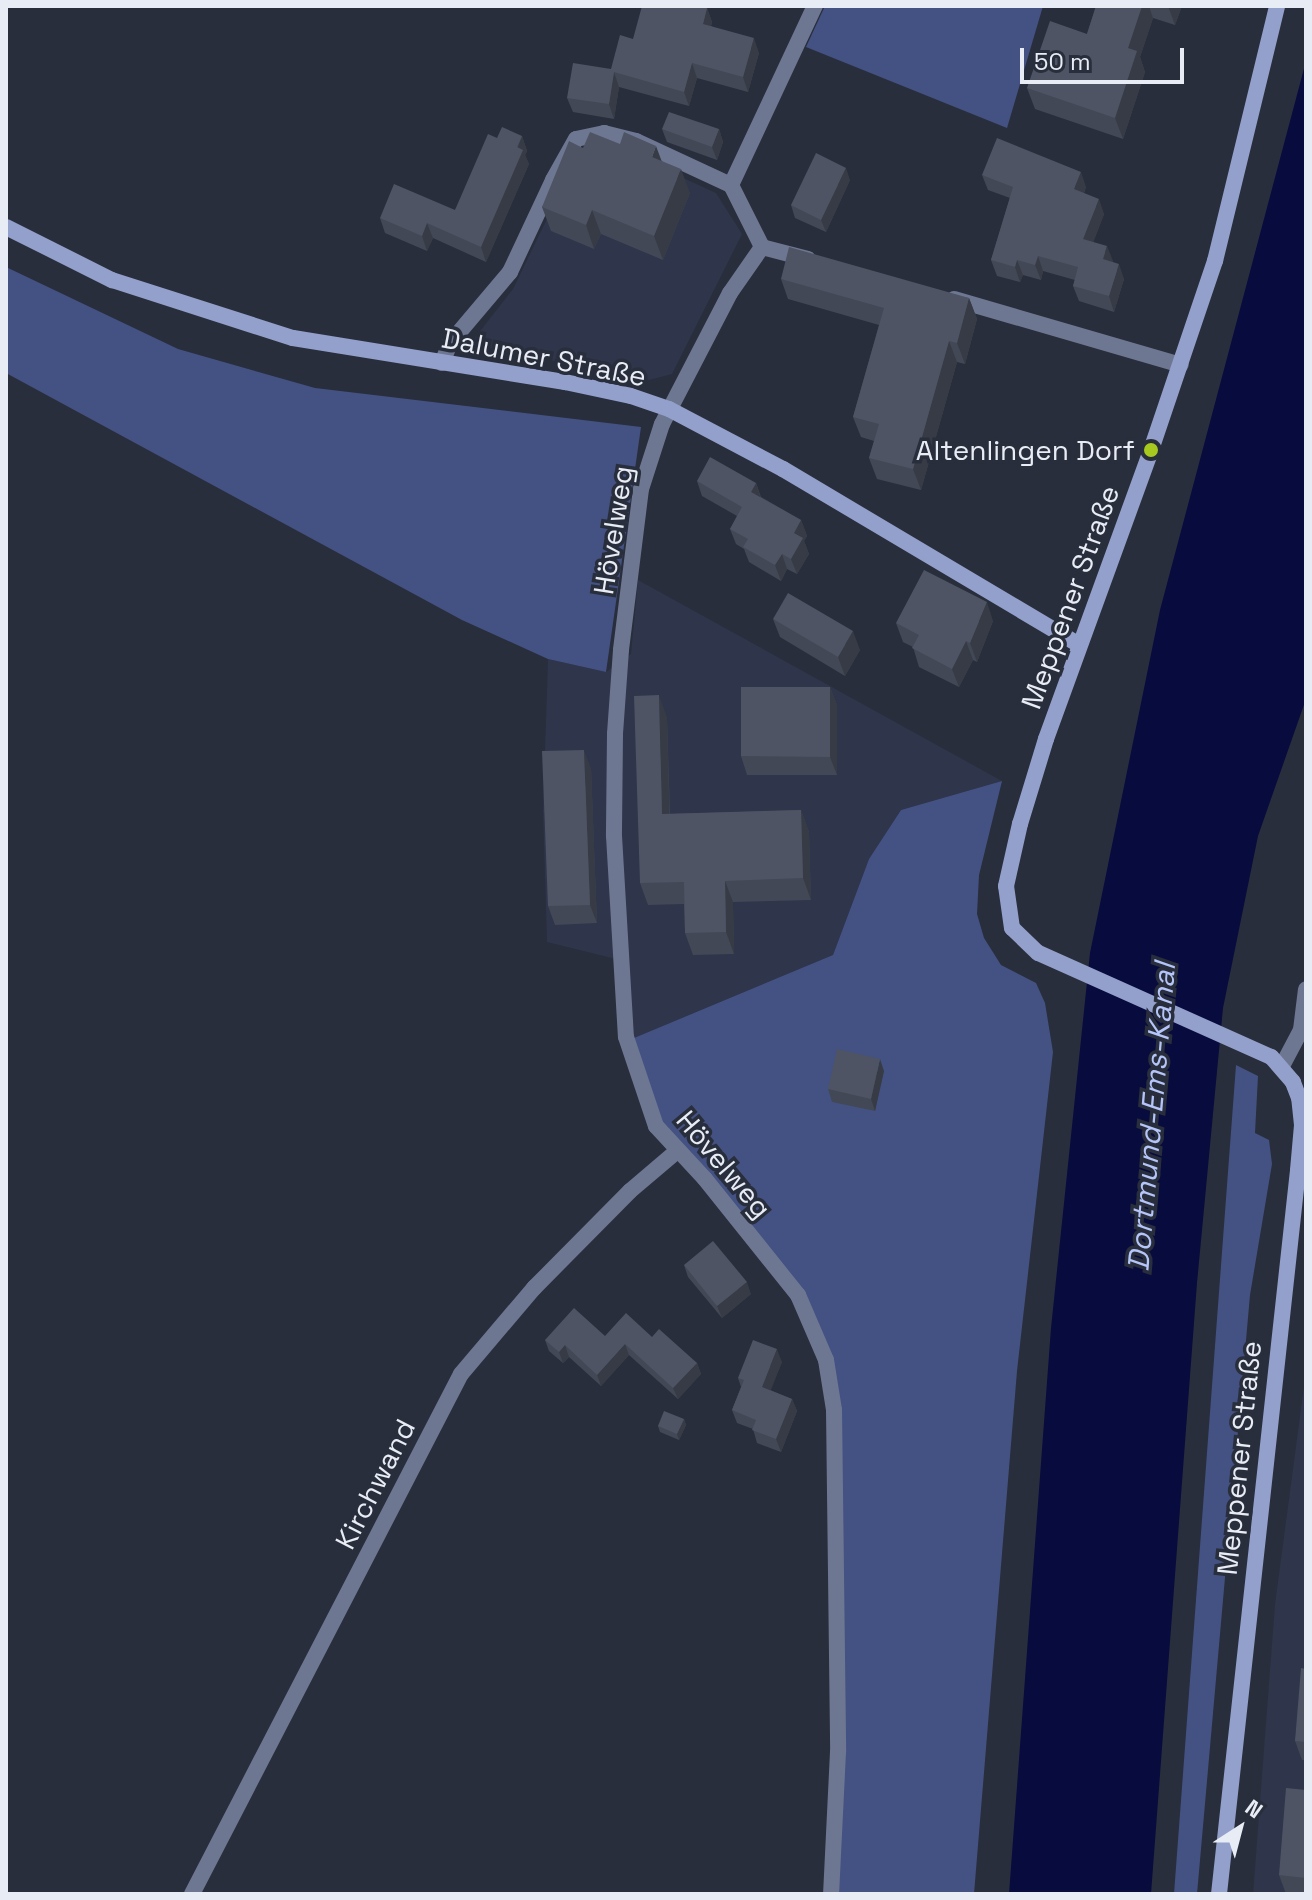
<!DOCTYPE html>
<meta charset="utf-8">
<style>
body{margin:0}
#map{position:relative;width:1312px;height:1900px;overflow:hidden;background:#292e3c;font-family:"Space Grotesk",sans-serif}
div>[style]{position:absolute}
.built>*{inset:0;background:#2f354a}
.green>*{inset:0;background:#445283}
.water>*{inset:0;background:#080b3e}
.minor>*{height:16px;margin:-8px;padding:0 8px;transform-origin:8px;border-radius:8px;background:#6e7792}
.secondary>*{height:16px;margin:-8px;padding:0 8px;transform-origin:8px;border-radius:8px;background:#92a0cb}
.wall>*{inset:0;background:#434856}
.shaded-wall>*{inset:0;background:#373b46}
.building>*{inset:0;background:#4e5464}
.dots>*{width:22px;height:22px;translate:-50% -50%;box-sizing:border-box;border:4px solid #292e3c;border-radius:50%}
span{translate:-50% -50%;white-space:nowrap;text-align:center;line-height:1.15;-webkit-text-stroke:7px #292e3c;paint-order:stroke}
.street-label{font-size:28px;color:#e8ecf5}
.poi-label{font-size:28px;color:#e8ecf5}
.right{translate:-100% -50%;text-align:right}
.water-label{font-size:30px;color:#b5c5f9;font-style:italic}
.frame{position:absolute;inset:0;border:8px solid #e8ecf5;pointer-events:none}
.north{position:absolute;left:1200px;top:1788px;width:80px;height:80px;-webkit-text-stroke:6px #292e3c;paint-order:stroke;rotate:36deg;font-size:22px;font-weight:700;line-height:32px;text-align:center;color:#e8ecf5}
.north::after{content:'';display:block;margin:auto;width:28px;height:36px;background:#e8ecf5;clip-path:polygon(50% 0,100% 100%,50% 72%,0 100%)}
.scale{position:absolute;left:1020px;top:48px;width:164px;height:36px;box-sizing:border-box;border:4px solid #e8ecf5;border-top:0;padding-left:10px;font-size:24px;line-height:28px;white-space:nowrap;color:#e8ecf5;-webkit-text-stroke:6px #292e3c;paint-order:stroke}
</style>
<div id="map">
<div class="built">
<div style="clip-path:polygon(612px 145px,716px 193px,742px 234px,672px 374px,649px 380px,470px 344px,513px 289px,578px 155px)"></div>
<div style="clip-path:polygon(638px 580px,1002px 781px,901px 810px,869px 859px,833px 955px,634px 1038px,624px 961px,547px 942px,543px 811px,548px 659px,606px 672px,631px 654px)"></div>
<div style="clip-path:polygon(1304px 1386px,1306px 1894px,1253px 1894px,1275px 1604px)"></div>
</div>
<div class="green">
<div style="clip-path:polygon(825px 6px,1043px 6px,1007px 128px,806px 47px)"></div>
<div style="clip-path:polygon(6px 267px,178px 349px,315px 388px,641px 427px,606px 672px,548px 659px,462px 620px,6px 373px)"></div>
<div style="clip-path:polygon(1002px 781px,979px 875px,977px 914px,984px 938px,1001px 965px,1036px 983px,1045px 1003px,1053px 1052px,1017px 1371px,974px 1894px,832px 1894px,835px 1410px,820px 1328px,663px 1132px,634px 1038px,833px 955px,869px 859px,901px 810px)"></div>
<div style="clip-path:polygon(1236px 1065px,1258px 1076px,1255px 1133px,1269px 1140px,1272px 1164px,1250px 1295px,1197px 1894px,1174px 1894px)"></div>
</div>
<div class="water">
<div style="clip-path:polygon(1306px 61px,1306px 699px,1258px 836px,1223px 1008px,1197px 1283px,1151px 1894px,1009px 1894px,1051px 1328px,1090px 953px,1160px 610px)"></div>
</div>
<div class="minor">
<div style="left:731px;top:185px;width:198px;rotate:-64.9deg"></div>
<div style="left:808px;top:259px;width:48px;rotate:-165.4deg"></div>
<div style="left:762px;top:247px;width:56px;rotate:124.8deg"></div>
<div style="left:730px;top:293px;width:148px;rotate:117.4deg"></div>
<div style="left:662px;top:424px;width:68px;rotate:107.9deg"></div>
<div style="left:641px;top:489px;width:162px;rotate:97.1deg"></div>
<div style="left:621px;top:650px;width:84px;rotate:94.1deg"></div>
<div style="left:615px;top:734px;width:102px;rotate:90.6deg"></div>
<div style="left:614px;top:836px;width:201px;rotate:86.6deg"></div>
<div style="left:626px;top:1037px;width:94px;rotate:71.4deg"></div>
<div style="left:656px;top:1126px;width:72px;rotate:47.2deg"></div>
<div style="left:705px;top:1179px;width:149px;rotate:51.3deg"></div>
<div style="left:798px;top:1295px;width:71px;rotate:66.7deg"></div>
<div style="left:826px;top:1360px;width:51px;rotate:80.9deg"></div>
<div style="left:834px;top:1410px;width:342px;rotate:89.3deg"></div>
<div style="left:838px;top:1752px;width:142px;rotate:92.8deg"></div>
<div style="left:954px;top:299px;width:236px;rotate:16.2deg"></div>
<div style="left:442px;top:363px;width:22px;rotate:-68deg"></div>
<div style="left:450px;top:343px;width:93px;rotate:-49.8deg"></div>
<div style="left:510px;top:272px;width:102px;rotate:-64.9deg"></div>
<div style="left:553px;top:180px;width:47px;rotate:-60.7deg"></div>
<div style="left:576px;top:139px;width:29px;rotate:-12deg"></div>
<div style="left:604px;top:133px;width:33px;rotate:14deg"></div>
<div style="left:636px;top:141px;width:105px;rotate:24.9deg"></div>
<div style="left:731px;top:185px;width:69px;rotate:63.4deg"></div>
<div style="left:1282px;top:1066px;width:41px;rotate:-62.2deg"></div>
<div style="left:1301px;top:1030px;width:41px;rotate:-83deg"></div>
<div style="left:192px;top:1894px;width:585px;rotate:-62.65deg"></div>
<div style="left:461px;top:1374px;width:113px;rotate:-49.7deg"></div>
<div style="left:534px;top:1288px;width:136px;rotate:-45.3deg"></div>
<div style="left:630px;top:1191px;width:62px;rotate:-40.4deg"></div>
</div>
<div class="secondary">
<div style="left:6px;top:227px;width:119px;rotate:26.6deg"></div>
<div style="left:112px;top:280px;width:190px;rotate:17.8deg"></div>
<div style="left:293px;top:338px;width:276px;rotate:9.2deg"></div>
<div style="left:565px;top:382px;width:67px;rotate:12deg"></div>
<div style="left:631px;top:396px;width:40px;rotate:18.9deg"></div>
<div style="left:669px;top:409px;width:129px;rotate:27.8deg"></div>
<div style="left:783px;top:469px;width:344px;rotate:30.7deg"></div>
<div style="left:1219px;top:1894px;width:728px;rotate:-83.77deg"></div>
<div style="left:1298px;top:1170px;width:45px;rotate:-84.9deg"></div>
<div style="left:1302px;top:1125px;width:27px;rotate:-96deg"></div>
<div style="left:1299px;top:1098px;width:17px;rotate:-111deg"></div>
<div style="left:1293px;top:1082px;width:33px;rotate:-131deg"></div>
<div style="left:1271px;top:1057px;width:255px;rotate:-155.9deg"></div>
<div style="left:1038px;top:953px;width:36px;rotate:-136deg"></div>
<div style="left:1012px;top:928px;width:42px;rotate:-98.1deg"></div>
<div style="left:1006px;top:886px;width:64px;rotate:-77.3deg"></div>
<div style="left:1020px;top:824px;width:89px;rotate:-73deg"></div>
<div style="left:1046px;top:739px;width:307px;rotate:-70deg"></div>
<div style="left:1151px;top:450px;width:200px;rotate:-71.3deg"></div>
<div style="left:1215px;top:261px;width:262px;rotate:-76.3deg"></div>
</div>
<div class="wall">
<div style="clip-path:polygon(1096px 6px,1182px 6px,1175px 25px,1153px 18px,1140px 57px,1145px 72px,1123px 139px,1035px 109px,1027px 88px,1087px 34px)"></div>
<div style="clip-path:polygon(707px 8px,712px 22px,711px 26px,759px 53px,748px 92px,697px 78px,689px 106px,619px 87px,614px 119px,573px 112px,567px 98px,611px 69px,633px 39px)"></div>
<div style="clip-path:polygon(662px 129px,719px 129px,723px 142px,717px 160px,667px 142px)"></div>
<div style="clip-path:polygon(522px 136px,527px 151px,525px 155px,529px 164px,486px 262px,433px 238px,427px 251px,385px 233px,380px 218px,455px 210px,497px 138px)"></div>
<div style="clip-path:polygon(583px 148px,662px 161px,690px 193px,663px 260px,601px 234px,594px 249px,551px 231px,542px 207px)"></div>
<div style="clip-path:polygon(982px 175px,1086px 187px,1084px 193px,1104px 214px,1093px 242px,1113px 261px,1112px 262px,1124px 279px,1114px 312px,1079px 301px,1073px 286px,1075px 280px,1043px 271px,1041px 280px,1023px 275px,1020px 282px,997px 276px,991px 260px,1010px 198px,988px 190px)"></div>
<div style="clip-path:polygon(850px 180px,826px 232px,795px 218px,791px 205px)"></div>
<div style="clip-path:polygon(781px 279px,969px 298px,977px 319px,965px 364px,957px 362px,921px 490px,877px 479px,869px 458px,874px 441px,861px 437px,853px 417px,879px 325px,788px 299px)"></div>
<div style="clip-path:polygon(697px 481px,756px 483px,761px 497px,801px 520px,807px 536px,804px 541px,809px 554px,797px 574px,787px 569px,781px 581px,749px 562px,744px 549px,736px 544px,730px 529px,737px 516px,702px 496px)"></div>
<div style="clip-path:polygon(773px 619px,860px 650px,845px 676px,780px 637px)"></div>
<div style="clip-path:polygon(993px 621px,977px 662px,973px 660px,959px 687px,919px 667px,913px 647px,903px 642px,896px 623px)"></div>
<div style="clip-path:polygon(830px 687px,837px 705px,837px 775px,747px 775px,741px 756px)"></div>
<div style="clip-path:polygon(667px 717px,670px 814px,801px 810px,809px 832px,811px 900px,733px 902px,734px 954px,693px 955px,685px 933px,684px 904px,648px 905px,640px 883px)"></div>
<div style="clip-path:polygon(591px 768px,597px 923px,555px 925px,548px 906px)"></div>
<div style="clip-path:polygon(884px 1071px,875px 1111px,832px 1102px,828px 1089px)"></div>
<div style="clip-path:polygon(684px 1265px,751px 1294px,722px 1318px,688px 1277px)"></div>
<div style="clip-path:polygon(605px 1336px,652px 1337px,697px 1363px,701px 1374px,678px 1399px,629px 1355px,601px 1386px,569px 1357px,563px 1363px,549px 1351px,545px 1340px)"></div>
<div style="clip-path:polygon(782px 1362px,770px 1390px,792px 1399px,797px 1411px,781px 1452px,757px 1443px,753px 1429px,737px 1423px,732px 1410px,741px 1387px,738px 1378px)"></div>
<div style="clip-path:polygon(684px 1419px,686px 1425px,679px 1440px,660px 1432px,658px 1426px)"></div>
<div style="clip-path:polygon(1306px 1669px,1306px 1760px,1302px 1760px,1295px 1741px)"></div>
<div style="clip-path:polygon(1306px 1790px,1306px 1894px,1286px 1894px,1279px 1875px)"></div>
</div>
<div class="shaded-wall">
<div style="clip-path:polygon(1142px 6px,1149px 6px,1153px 18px,1140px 57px,1145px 72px,1123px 139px,1115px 118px,1128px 48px)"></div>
<div style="clip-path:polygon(1168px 6px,1182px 6px,1175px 25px)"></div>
<div style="clip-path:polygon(707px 8px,712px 22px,708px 38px,703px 24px)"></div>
<div style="clip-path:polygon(754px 38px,759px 53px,748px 92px,743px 77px)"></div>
<div style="clip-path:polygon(692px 63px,697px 78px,689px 106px,684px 92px)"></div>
<div style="clip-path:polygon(614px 72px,619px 87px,614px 119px,609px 104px)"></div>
<div style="clip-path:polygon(719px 129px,723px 142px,717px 160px,712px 147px)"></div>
<div style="clip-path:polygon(522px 136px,527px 151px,525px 155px,529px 164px,486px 262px,481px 247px)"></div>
<div style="clip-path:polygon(656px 146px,665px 170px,652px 157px)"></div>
<div style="clip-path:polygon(846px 168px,850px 180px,826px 232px,821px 220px)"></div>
<div style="clip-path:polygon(681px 169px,690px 193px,663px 260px,654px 236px)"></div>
<div style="clip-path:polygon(1081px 172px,1086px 187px,1079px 204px,1074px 189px)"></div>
<div style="clip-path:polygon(1099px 199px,1104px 214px,1089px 254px,1083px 239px)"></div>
<div style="clip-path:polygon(592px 210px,601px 234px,594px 249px,586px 225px)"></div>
<div style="clip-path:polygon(427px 223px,433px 238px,427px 251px,422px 236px)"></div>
<div style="clip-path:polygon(1107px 246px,1113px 261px,1109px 274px,1103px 259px)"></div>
<div style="clip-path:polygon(1038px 256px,1043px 271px,1041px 280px,1035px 265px)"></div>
<div style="clip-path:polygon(1017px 260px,1023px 275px,1020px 282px,1015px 267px)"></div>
<div style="clip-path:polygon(1119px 264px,1124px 279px,1114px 312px,1109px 296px)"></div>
<div style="clip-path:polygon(969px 298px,977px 319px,965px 364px,957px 343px)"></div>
<div style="clip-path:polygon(949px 341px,957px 362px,921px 490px,913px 469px)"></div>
<div style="clip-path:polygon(756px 483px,761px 499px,751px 492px)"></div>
<div style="clip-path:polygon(801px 520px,807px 536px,804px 541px,809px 554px,797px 574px,791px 559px,794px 533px)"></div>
<div style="clip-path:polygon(782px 554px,787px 569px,781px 581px,775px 565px)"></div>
<div style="clip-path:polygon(987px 602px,993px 621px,977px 662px,970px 643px)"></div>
<div style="clip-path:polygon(853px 631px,860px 650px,845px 676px,838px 657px)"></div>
<div style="clip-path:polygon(966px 641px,973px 660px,959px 687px,952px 669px)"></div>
<div style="clip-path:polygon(830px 687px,837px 705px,837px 775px,830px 757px)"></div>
<div style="clip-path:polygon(659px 695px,667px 717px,670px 836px,662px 814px)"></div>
<div style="clip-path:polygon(584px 750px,591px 768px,597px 923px,590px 905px)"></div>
<div style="clip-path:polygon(801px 810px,809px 832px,811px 900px,803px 878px)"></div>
<div style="clip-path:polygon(725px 881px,733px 902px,734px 954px,726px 932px)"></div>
<div style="clip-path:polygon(880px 1059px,884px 1071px,875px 1111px,871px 1099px)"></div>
<div style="clip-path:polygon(747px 1282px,751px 1294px,722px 1318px,717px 1306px)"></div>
<div style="clip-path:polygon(625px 1344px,629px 1355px,601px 1386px,597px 1375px)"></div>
<div style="clip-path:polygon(565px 1345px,569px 1357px,563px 1363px,559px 1352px)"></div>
<div style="clip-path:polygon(777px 1349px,782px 1362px,767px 1400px,762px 1387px)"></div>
<div style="clip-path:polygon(697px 1363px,701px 1374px,678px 1399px,673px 1388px)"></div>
<div style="clip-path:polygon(792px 1399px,797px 1411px,781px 1452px,776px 1439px)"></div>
<div style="clip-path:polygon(684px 1419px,686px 1425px,679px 1440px,677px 1434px)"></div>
</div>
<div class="building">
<div style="clip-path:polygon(642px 6px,701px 6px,707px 8px,703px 24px,754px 38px,743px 77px,692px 63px,684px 92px,614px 72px,609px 104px,567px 98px,573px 63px,611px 69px,620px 35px,633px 39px)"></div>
<div style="clip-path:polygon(1096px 6px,1142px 6px,1128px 48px,1137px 51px,1115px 118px,1027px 88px,1050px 21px,1087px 34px)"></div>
<div style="clip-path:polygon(669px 112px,719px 129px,712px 147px,662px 129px)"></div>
<div style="clip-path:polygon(502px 127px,522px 136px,517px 147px,523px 150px,481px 247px,427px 223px,422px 236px,380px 218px,394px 184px,455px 210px,488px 134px,497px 138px)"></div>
<div style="clip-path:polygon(590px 132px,620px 144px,624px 132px,656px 146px,652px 157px,681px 169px,654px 236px,592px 210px,586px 225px,542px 207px,569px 141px,583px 148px)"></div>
<div style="clip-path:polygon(997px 138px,1081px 172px,1074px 189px,1099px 199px,1083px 239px,1107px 246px,1103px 259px,1119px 264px,1109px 296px,1073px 286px,1078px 267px,1038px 256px,1035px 265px,1017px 260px,1015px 267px,991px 260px,1013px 187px,982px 175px)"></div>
<div style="clip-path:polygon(816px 153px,846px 168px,821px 220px,791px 205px)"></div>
<div style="clip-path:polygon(789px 247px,969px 298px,957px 343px,949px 341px,913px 469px,869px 458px,879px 424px,853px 417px,884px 308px,781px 279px)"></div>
<div style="clip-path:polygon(710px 457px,756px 483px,751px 492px,801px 520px,794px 533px,803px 538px,791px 559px,782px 554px,775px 565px,743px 547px,748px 539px,730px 529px,742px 507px,697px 481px)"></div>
<div style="clip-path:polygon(924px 570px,987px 602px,970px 643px,966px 641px,952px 669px,912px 648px,919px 635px,896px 623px)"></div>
<div style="clip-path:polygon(788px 593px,853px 631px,838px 657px,773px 619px)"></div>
<div style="clip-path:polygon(741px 687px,830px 687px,830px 757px,741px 756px)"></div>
<div style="clip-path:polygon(659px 695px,662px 814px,801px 810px,803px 878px,725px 881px,726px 932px,685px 933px,684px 882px,640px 883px,634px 696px)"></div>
<div style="clip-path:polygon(584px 750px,590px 905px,548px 906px,542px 751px)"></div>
<div style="clip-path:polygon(837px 1049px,880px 1059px,871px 1099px,828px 1089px)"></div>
<div style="clip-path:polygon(713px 1241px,747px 1282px,717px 1306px,684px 1265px)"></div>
<div style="clip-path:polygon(574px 1308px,605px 1336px,626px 1313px,652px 1337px,659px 1329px,697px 1363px,673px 1388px,625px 1344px,597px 1375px,565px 1345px,559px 1352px,545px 1340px)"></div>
<div style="clip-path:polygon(753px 1340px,777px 1349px,762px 1387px,792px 1399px,776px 1439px,752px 1430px,756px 1420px,732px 1410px,744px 1380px,738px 1378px)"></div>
<div style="clip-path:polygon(664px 1411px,684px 1419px,677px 1434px,658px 1426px)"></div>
<div style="clip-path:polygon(1301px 1668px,1306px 1669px,1306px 1742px,1295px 1741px)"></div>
<div style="clip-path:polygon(1286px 1788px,1306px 1790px,1306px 1878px,1279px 1875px)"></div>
</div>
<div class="dots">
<div style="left:1151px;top:450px;background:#a7c81e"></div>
</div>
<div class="street-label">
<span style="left:544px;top:357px;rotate:11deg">Dalumer Straße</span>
<span style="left:613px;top:530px;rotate:-81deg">Hövelweg</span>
<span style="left:1070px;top:597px;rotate:-70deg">Meppener Straße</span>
<span style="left:724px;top:1164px;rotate:50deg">Hövelweg</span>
<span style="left:1239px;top:1458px;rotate:-84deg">Meppener Straße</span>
<span style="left:375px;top:1484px;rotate:-63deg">Kirchwand</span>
</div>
<div class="poi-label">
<span class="right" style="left:1135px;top:450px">Altenlingen Dorf</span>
</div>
<div class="water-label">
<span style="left:1152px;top:1117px;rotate:-85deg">Dortmund-Ems-Kanal</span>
</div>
<div class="frame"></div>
<div class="north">N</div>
<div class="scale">50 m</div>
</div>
